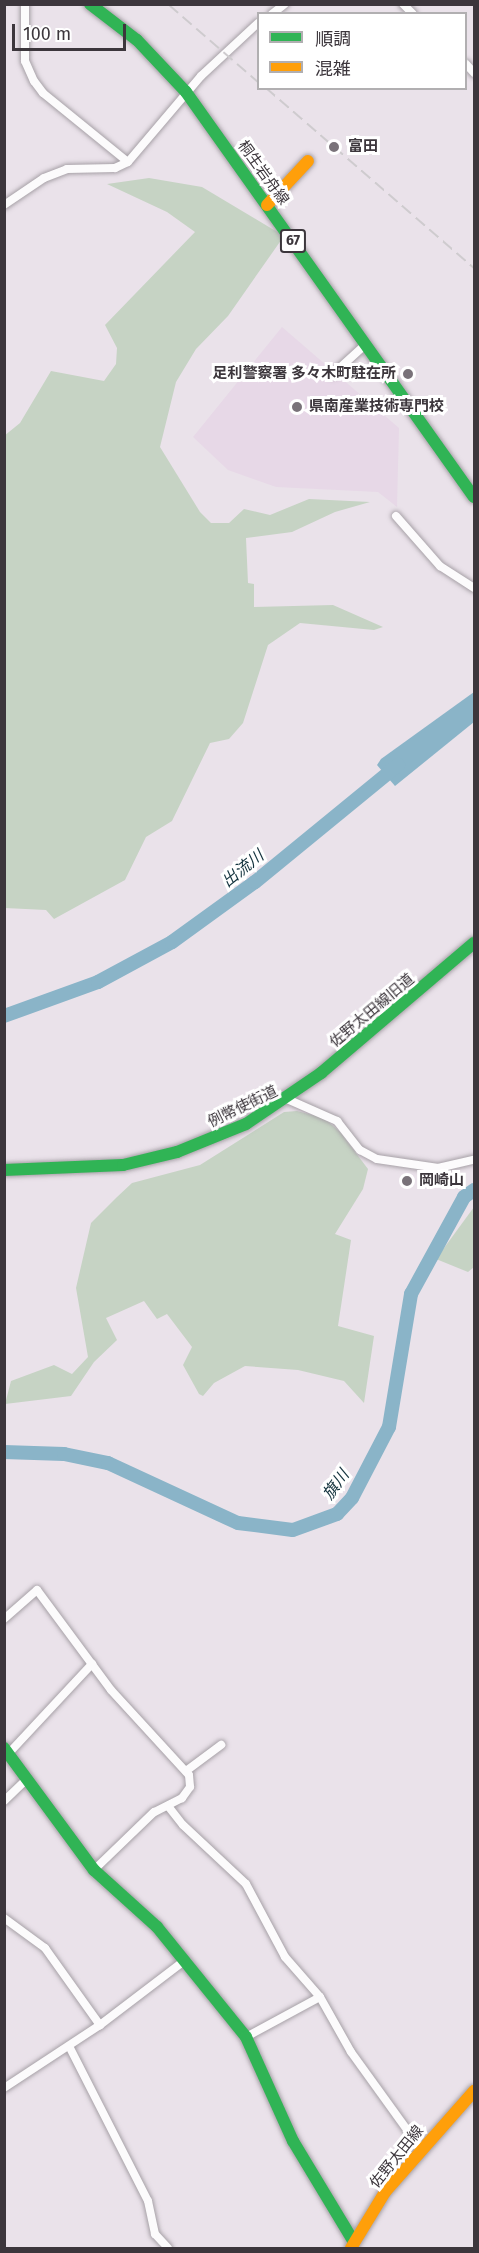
<!DOCTYPE html>
<meta charset="utf-8">
<style>
body{margin:0}
#map{position:relative;width:479px;height:2253px;overflow:hidden;background:#eae2ea;font-family:"Fira Sans","Noto Sans JP",sans-serif}
div>[style]{position:absolute}
.built>*{inset:0;background:#e7d8e7}
.green>*{inset:0;background:#c6d3c4}
.water>*{inset:0;background:#8ab4c8}
.river>*{height:14px;margin:-7px;padding:0 7px;transform-origin:7px;border-radius:7px;background:#8ab4c8}
.roads{filter:drop-shadow(0 0 2px #a7a1a7) drop-shadow(0 0 2px #a7a1a7)}
.street>*{height:8px;margin:-4px;padding:0 4px;transform-origin:4px;border-radius:4px;background:#fcfbfc}
.fast>*{height:12px;margin:-6px;padding:0 6px;transform-origin:6px;border-radius:6px;background:#30b455}
.slow>*{height:12px;margin:-6px;padding:0 6px;transform-origin:6px;border-radius:6px;background:#ff9f0a}
.rail>*{height:2px;margin-top:-1px;transform-origin:0;background:repeating-linear-gradient(90deg,#cecbce 0 12px,transparent 0 18px)}
.dots>*{width:16px;height:16px;translate:-50% -50%;box-sizing:border-box;border:3px solid #fff;border-radius:50%}
span{translate:-50% -50%;white-space:nowrap;text-align:center;line-height:1.15;-webkit-text-stroke:6px #fff;paint-order:stroke}
.shield-label span{padding:2px 4px;background:#fff;border:2px solid;border-radius:4px;-webkit-text-stroke-width:0}
.shield-label{font-size:14px;color:#3c363c;font-weight:700}
.poi-label{font-size:15px;color:#3c363c;font-weight:700}
.left{translate:0 -50%;text-align:left}
.right{translate:-100% -50%;text-align:right}
.street-label{font-size:15px;color:#3c363c}
.water-label{font-size:16px;color:#13323d;font-style:italic}
.frame{position:absolute;inset:0;border:6px solid #3c363c;pointer-events:none}
.legend{position:absolute;left:257px;top:12px;width:210px;height:78px;box-sizing:border-box;background:#fff;border:2px solid #b1afb1;margin:0;padding:8px 10px;list-style:none;font-size:18px;color:#3c363c}
.legend li{display:flex;align-items:center;gap:12px;height:30px}
.legend b{width:30px;border:2px solid #b1afb1}
.scale{position:absolute;left:12px;top:24px;width:114px;height:27px;box-sizing:border-box;border:3px solid #3c363c;border-top:0;padding-left:8px;font-size:18px;line-height:21px;white-space:nowrap;color:#3c363c;-webkit-text-stroke:4px #fff;paint-order:stroke}
</style>
<div id="map">
<div class="built">
<div style="clip-path:polygon(282px 327px,399px 428px,397px 507px,378px 492px,276px 487px,228px 470px,193px 437px)"></div>
</div>
<div class="green">
<div style="clip-path:polygon(149px 178px,202px 187px,284px 236px,228px 316px,196px 349px,176px 382px,160px 447px,200px 512px,211px 523px,229px 523px,244px 509px,270px 515px,309px 499px,370px 502px,335px 512px,292px 532px,246px 538px,248px 583px,254px 584px,254px 607px,333px 605px,383px 627px,374px 630px,300px 623px,268px 645px,243px 723px,229px 739px,210px 743px,172px 821px,146px 837px,125px 880px,54px 919px,46px 910px,5px 908px,4px 436px,20px 423px,51px 371px,104px 381px,116px 364px,117px 348px,105px 325px,195px 232px,167px 212px,107px 184px)"></div>
<div style="clip-path:polygon(297px 1111px,324px 1118px,340px 1132px,368px 1169px,363px 1189px,335px 1234px,351px 1240px,338px 1326px,374px 1336px,364px 1403px,344px 1381px,298px 1370px,245px 1366px,214px 1383px,203px 1396px,199px 1394px,183px 1365px,192px 1347px,167px 1314px,157px 1319px,144px 1301px,106px 1318px,117px 1340px,94px 1362px,71px 1396px,5px 1404px,11px 1381px,54px 1365px,72px 1374px,88px 1357px,76px 1288px,91px 1223px,117px 1197px,132px 1183px,200px 1165px,284px 1112px)"></div>
<div style="clip-path:polygon(474px 1207px,474px 1267px,468px 1272px,436px 1259px)"></div>
</div>
<div class="water">
<div style="clip-path:polygon(474px 692px,474px 722px,395px 786px,377px 765px,381px 759px)"></div>
</div>
<div class="river">
<div style="left:4px;top:1016px;width:100px;rotate:-19.9deg"></div>
<div style="left:98px;top:982px;width:84px;rotate:-28.4deg"></div>
<div style="left:172px;top:942px;width:102px;rotate:-35.9deg"></div>
<div style="left:255px;top:882px;width:185px;rotate:-39.3deg"></div>
<div style="left:4px;top:1452px;width:60px;rotate:1.9deg"></div>
<div style="left:64px;top:1454px;width:45px;rotate:11.6deg"></div>
<div style="left:108px;top:1463px;width:143px;rotate:24.8deg"></div>
<div style="left:238px;top:1523px;width:55px;rotate:7.3deg"></div>
<div style="left:293px;top:1530px;width:47px;rotate:-20deg"></div>
<div style="left:337px;top:1514px;width:22px;rotate:-47deg"></div>
<div style="left:352px;top:1498px;width:80px;rotate:-62.5deg"></div>
<div style="left:389px;top:1427px;width:135px;rotate:-80.6deg"></div>
<div style="left:411px;top:1294px;width:111px;rotate:-61.3deg"></div>
<div style="left:464px;top:1197px;width:12px;rotate:-35deg"></div>
</div>
<div class="roads">
<div class="street">
<div style="left:25px;top:4px;width:57px;rotate:90deg"></div>
<div style="left:25px;top:61px;width:22px;rotate:66deg"></div>
<div style="left:34px;top:81px;width:15px;rotate:53deg"></div>
<div style="left:43px;top:93px;width:109px;rotate:39.1deg"></div>
<div style="left:403px;top:4px;width:14px;rotate:45deg"></div>
<div style="left:272px;top:14px;width:16px;rotate:-38deg"></div>
<div style="left:466px;top:64px;width:12px;rotate:48deg"></div>
<div style="left:4px;top:205px;width:48px;rotate:-34deg"></div>
<div style="left:44px;top:178px;width:25px;rotate:-21deg"></div>
<div style="left:67px;top:169px;width:48px;rotate:-1.2deg"></div>
<div style="left:115px;top:168px;width:14px;rotate:-25deg"></div>
<div style="left:128px;top:162px;width:113px;rotate:-49.7deg"></div>
<div style="left:201px;top:76px;width:78px;rotate:-42.9deg"></div>
<div style="left:333px;top:374px;width:45px;rotate:-42.3deg"></div>
<div style="left:396px;top:516px;width:67px;rotate:48.7deg"></div>
<div style="left:440px;top:566px;width:40px;rotate:32.9deg"></div>
<div style="left:287px;top:1099px;width:55px;rotate:23.7deg"></div>
<div style="left:337px;top:1121px;width:37px;rotate:52deg"></div>
<div style="left:360px;top:1150px;width:19px;rotate:28deg"></div>
<div style="left:377px;top:1159px;width:62px;rotate:8.4deg"></div>
<div style="left:438px;top:1168px;width:37px;rotate:-13deg"></div>
<div style="left:4px;top:1619px;width:44px;rotate:-41.3deg"></div>
<div style="left:37px;top:1590px;width:124px;rotate:53.5deg"></div>
<div style="left:111px;top:1690px;width:115px;rotate:47.5deg"></div>
<div style="left:189px;top:1775px;width:12px;rotate:85deg"></div>
<div style="left:190px;top:1787px;width:14px;rotate:126deg"></div>
<div style="left:182px;top:1798px;width:31px;rotate:153deg"></div>
<div style="left:154px;top:1812px;width:83px;rotate:136deg"></div>
<div style="left:9px;top:1753px;width:122px;rotate:-47deg"></div>
<div style="left:186px;top:1771px;width:44px;rotate:-36.6deg"></div>
<div style="left:4px;top:1801px;width:32px;rotate:-44deg"></div>
<div style="left:168px;top:1806px;width:24px;rotate:52deg"></div>
<div style="left:183px;top:1825px;width:86px;rotate:43.1deg"></div>
<div style="left:246px;top:1884px;width:83px;rotate:61.9deg"></div>
<div style="left:285px;top:1957px;width:53px;rotate:48.8deg"></div>
<div style="left:320px;top:1997px;width:63px;rotate:60.6deg"></div>
<div style="left:351px;top:2052px;width:120px;rotate:54.2deg"></div>
<div style="left:4px;top:1918px;width:51px;rotate:36.2deg"></div>
<div style="left:45px;top:1948px;width:95px;rotate:54.5deg"></div>
<div style="left:246px;top:2037px;width:84px;rotate:-28.4deg"></div>
<div style="left:69px;top:2046px;width:174px;rotate:63deg"></div>
<div style="left:148px;top:2201px;width:34px;rotate:78deg"></div>
<div style="left:155px;top:2234px;width:19px;rotate:47deg"></div>
<div style="left:4px;top:2088px;width:115px;rotate:-33.3deg"></div>
<div style="left:100px;top:2025px;width:106px;rotate:-37.3deg"></div>
</div>
<div class="fast">
<div style="left:90px;top:4px;width:59px;rotate:37.5deg"></div>
<div style="left:137px;top:40px;width:71px;rotate:46.7deg"></div>
<div style="left:186px;top:92px;width:497px;rotate:54.6deg"></div>
<div style="left:4px;top:1170px;width:119px;rotate:-2.4deg"></div>
<div style="left:123px;top:1165px;width:56px;rotate:-13.5deg"></div>
<div style="left:177px;top:1152px;width:74px;rotate:-22.1deg"></div>
<div style="left:246px;top:1124px;width:91px;rotate:-34.2deg"></div>
<div style="left:321px;top:1073px;width:201px;rotate:-40.4deg"></div>
<div style="left:4px;top:1748px;width:152px;rotate:53.6deg"></div>
<div style="left:94px;top:1870px;width:85px;rotate:42.1deg"></div>
<div style="left:157px;top:1927px;width:141px;rotate:51deg"></div>
<div style="left:246px;top:2037px;width:114px;rotate:65.7deg"></div>
<div style="left:293px;top:2141px;width:118px;rotate:58.9deg"></div>
</div>
<div class="slow">
<div style="left:267px;top:205px;width:60px;rotate:-47deg"></div>
<div style="left:351px;top:2248px;width:66px;rotate:-58.7deg"></div>
<div style="left:385px;top:2192px;width:135px;rotate:-48.6deg"></div>
</div>
</div>
<div class="rail">
<div style="left:169px;top:5px;width:118px;rotate:40.9deg"></div>
<div style="left:266px;top:88px;width:275px;rotate:40.9deg"></div>
</div>
<div class="dots">
<div style="left:334px;top:147px;background:#797279"></div>
<div style="left:408px;top:374px;background:#797279"></div>
<div style="left:297px;top:407px;background:#797279"></div>
<div style="left:407px;top:1181px;background:#797279"></div>
</div>
<div class="shield-label">
<span style="left:293px;top:241px">67</span>
</div>
<div class="poi-label">
<span class="left" style="left:348px;top:147px">富田</span>
<span class="right" style="left:396px;top:374px">足利警察署 多々木町駐在所</span>
<span class="left" style="left:309px;top:407px">県南産業技術専門校</span>
<span class="left" style="left:419px;top:1181px">岡崎山</span>
</div>
<div class="street-label">
<span style="left:263px;top:173px;rotate:54deg">桐生岩舟線</span>
<span style="left:372px;top:1011px;rotate:-40deg">佐野太田線旧道</span>
<span style="left:243px;top:1107px;rotate:-26deg">例幣使街道</span>
<span style="left:397px;top:2157px;rotate:-51deg">佐野太田線</span>
</div>
<div class="water-label">
<span style="left:243px;top:869px;rotate:-39deg">出流川</span>
<span style="left:336px;top:1485px;rotate:-54deg">旗川</span>
</div>
<div class="frame"></div>
<ul class="legend">
<li><b style="height:8px;background:#30b455"></b>順調</li>
<li><b style="height:8px;background:#ff9f0a"></b>混雑</li>
</ul>
<div class="scale">100 m</div>
</div>
